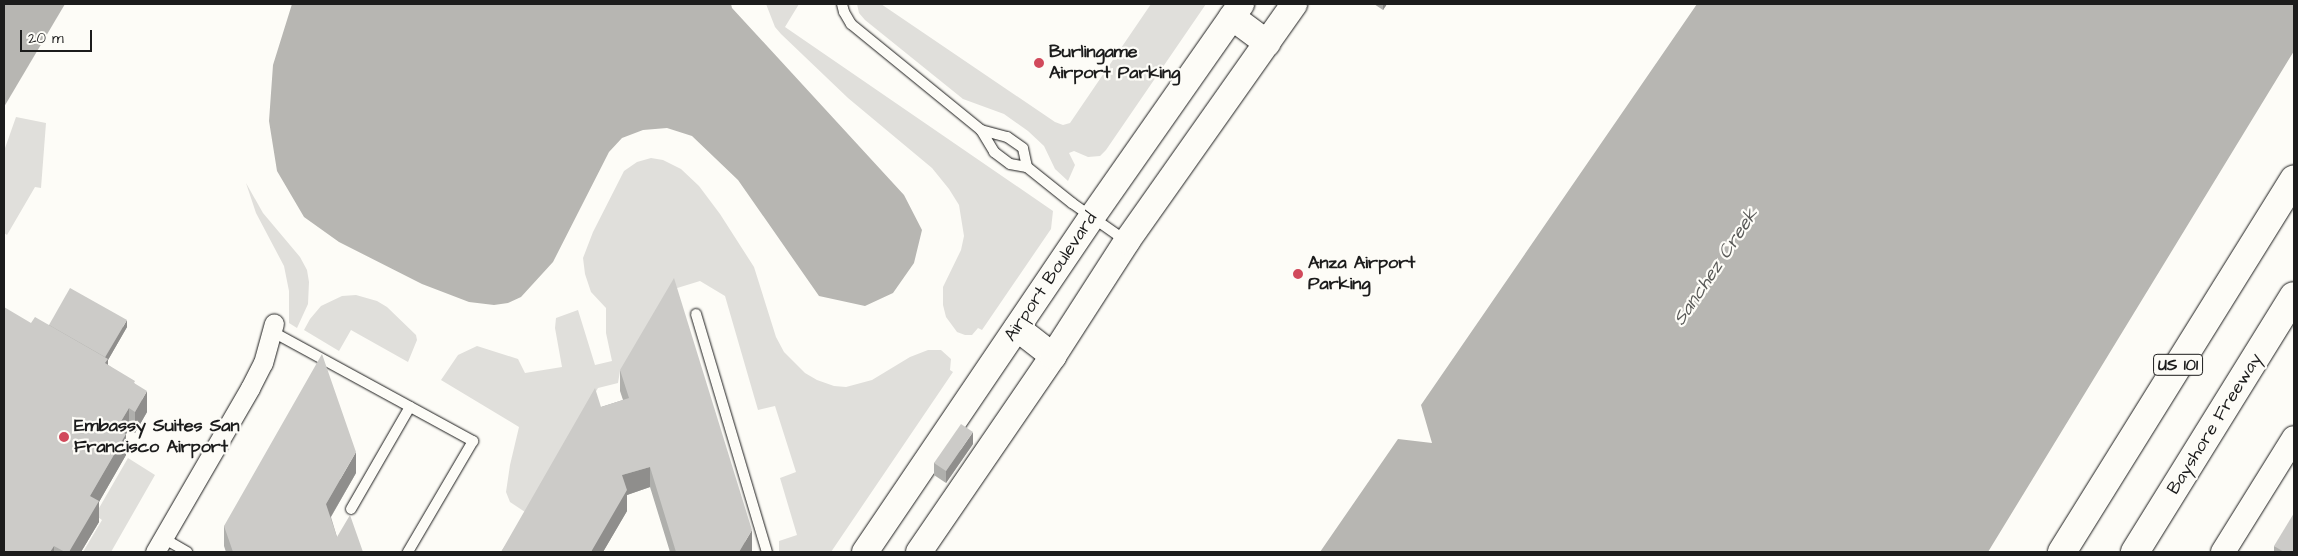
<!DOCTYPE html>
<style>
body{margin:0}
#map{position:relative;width:2298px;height:556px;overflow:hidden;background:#fdfcf7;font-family:"Architects Daughter",sans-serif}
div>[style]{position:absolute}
.green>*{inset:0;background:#e0dfdb}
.water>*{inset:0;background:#b7b6b2}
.roads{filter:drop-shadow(0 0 1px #1c1c1c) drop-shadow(0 0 1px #1c1c1c)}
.service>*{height:10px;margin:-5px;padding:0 5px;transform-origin:5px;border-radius:5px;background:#fdfcf7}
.minor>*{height:19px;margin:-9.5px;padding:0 9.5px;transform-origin:9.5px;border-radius:9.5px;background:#fdfcf7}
.tertiary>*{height:24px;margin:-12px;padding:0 12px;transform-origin:12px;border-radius:12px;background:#fdfcf7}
.secondary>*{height:26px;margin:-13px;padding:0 13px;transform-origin:13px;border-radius:13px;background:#fdfcf7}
.motorway>*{height:28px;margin:-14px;padding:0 14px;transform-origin:14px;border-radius:14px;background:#fdfcf7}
.wall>*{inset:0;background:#afafac}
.shaded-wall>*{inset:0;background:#8f8e8c}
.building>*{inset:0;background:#cccbc8}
.dots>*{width:14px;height:14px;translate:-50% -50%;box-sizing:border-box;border:2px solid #fdfcf7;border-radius:50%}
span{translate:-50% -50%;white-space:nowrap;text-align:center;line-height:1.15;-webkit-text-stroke:4.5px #fdfcf7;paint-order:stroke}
.shield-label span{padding:1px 4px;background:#fdfcf7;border:1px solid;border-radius:4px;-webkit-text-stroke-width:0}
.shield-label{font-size:16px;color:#1c1c1c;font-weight:700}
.poi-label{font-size:18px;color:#1c1c1c;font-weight:700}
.left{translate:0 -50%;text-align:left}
.street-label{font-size:18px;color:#1c1c1c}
.water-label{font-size:19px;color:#5a5a58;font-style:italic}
.frame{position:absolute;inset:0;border:5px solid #1c1c1c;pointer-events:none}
.scale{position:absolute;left:20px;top:30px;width:72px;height:22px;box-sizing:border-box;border:2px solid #1c1c1c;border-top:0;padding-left:6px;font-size:15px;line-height:18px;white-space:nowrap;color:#1c1c1c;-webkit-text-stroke:4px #fdfcf7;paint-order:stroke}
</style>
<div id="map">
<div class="green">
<div style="clip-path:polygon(766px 4px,799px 4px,785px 27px,1053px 211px,1051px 229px,982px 330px,978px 328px,972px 335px,965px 335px,957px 332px,946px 317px,943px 305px,943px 287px,961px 250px,964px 236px,959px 205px,949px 189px,932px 168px,848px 98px,781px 34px,775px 27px)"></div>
<div style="clip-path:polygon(857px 4px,881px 4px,1055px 122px,1063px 125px,1070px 123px,1151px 4px,1206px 4px,1106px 150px,1100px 156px,1088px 157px,1074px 151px,1069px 153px,1075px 165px,1068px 181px,1055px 169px,1044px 146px,1028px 131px,1004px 114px,963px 99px,865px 20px,859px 13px)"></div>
<div style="clip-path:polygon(16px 117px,46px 123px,41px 188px,35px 187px,7px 235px,4px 233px,4px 151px)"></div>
<div style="clip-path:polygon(651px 158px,663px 160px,681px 169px,699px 186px,720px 214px,754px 267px,776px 337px,784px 352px,805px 373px,817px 380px,834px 386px,846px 387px,872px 380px,910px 357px,928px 350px,941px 350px,951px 359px,950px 370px,953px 372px,831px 552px,779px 552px,779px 541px,797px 535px,780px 478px,796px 472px,775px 406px,758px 410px,725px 296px,700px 281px,674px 289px,620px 371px,618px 383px,598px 388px,525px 512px,510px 502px,506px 492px,510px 465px,519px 427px,441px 380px,458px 355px,477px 346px,518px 359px,525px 373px,562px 367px,555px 328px,556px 318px,578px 310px,595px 365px,612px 361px,606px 333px,606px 308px,591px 292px,585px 274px,583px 258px,593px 232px,624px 171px,637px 162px)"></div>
<div style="clip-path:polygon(246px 183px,263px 213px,300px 257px,307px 270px,309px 282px,308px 304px,297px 328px,289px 323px,289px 291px,284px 266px,256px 213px)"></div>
<div style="clip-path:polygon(356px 295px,377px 301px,387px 307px,416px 335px,417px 340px,408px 362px,351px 330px,339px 351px,304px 330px,310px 319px,321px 306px,342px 296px)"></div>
<div style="clip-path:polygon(128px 458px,155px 475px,111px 552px,83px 552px,102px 520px,95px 515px)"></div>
</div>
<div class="water">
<div style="clip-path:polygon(4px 4px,65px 4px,4px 107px)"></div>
<div style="clip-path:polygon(292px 4px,731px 4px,732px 8px,904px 195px,922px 230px,914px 263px,893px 293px,865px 306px,819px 296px,738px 180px,692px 136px,667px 128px,643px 130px,622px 138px,609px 152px,553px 262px,521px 297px,508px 303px,494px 305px,469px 302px,422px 284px,339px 242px,304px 217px,277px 171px,269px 121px,273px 65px)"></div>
<div style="clip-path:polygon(1697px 4px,2294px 4px,2294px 51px,1988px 552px,1320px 552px,1398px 439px,1432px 443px,1421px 405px)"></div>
</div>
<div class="roads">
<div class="service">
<div style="left:842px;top:4px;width:8px;rotate:76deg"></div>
<div style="left:844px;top:12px;width:14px;rotate:60deg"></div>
<div style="left:851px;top:24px;width:168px;rotate:39.2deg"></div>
<div style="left:1027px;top:167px;width:19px;rotate:-102deg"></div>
<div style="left:1023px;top:148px;width:19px;rotate:-145deg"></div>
<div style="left:1007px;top:137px;width:27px;rotate:-165deg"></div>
<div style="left:981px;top:130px;width:26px;rotate:59deg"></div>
<div style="left:994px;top:152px;width:20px;rotate:37deg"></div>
<div style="left:1010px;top:164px;width:17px;rotate:10deg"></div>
<div style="left:1027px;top:167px;width:58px;rotate:38.7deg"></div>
<div style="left:1072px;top:203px;width:66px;rotate:35.1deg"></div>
<div style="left:696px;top:314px;width:248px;rotate:73.4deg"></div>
<div style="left:273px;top:332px;width:228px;rotate:28.6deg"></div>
<div style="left:473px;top:441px;width:129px;rotate:120.4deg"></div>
<div style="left:351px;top:509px;width:118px;rotate:-60deg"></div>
<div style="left:163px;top:538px;width:28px;rotate:30deg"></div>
</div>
<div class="minor">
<div style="left:155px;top:552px;width:190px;rotate:-59.9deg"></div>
<div style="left:250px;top:388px;width:28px;rotate:-63deg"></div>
<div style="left:263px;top:363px;width:41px;rotate:-74.6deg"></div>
</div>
<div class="tertiary">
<div style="left:2223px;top:552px;width:134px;rotate:-58.1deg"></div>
</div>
<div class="secondary">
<div style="left:1232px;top:17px;width:44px;rotate:36.6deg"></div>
<div style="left:1017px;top:328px;width:46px;rotate:37.9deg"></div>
<div style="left:865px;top:552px;width:405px;rotate:-55.9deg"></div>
<div style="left:1092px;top:217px;width:260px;rotate:-55deg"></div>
<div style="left:919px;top:552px;width:237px;rotate:-55.6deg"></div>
<div style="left:1053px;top:356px;width:137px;rotate:-57.2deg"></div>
<div style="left:1127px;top:241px;width:290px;rotate:-54.8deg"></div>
</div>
<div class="motorway">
<div style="left:2062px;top:552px;width:439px;rotate:-58.1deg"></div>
<div style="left:2135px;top:552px;width:301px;rotate:-58.2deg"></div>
</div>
</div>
<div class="wall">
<div style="clip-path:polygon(1374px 4px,1387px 4px,1383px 10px)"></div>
<div style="clip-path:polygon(31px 323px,49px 325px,127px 327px,108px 360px,108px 365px,135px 384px,147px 412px,135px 433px,129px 429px,126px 434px,126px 455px,99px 502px,99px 522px,81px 552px,4px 552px)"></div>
<div style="clip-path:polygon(620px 370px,752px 551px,751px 552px,670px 552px,650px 487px,627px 495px,627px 511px,603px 552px,501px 552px,601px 407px,623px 400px,620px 391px)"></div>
<div style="clip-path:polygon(973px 444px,946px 483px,934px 475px,934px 463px)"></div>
<div style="clip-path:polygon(356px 473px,331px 517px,337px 537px,363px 552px,226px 552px,224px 546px,224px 526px)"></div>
<div style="clip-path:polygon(2274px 546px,2294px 552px,2274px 552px)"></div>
</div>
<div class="shaded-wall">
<div style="clip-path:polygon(1383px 4px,1387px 4px,1383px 10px)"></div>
<div style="clip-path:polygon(127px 320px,127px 327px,108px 360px,108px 379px,99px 368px)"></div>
<div style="clip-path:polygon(147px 391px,147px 412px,135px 433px,135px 412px)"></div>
<div style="clip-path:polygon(129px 408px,129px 429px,120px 444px,120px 423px)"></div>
<div style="clip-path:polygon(116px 421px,116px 442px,112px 426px)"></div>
<div style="clip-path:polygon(973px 432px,973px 444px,946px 483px,946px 471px)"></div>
<div style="clip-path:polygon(126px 434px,126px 455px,99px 502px,99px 522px,81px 552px,69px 552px,90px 496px)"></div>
<div style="clip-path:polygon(356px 452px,356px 473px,326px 525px,326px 504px)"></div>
<div style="clip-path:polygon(650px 467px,650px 487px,627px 495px,627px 511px,603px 552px,591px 552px,622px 475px)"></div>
<div style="clip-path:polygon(752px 530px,752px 551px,751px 552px,739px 552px)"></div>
<div style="clip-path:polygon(54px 546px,54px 552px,50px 552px)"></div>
</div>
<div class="building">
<div style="clip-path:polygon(674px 278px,752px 530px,739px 552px,676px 552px,650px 467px,622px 475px,627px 490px,591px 552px,501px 552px,595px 388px,601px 407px,629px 398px,620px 370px)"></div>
<div style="clip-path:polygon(70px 288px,127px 320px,105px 357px,49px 325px)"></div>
<div style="clip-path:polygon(4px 307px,31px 323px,35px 317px,108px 359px,105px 363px,135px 381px,134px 383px,147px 391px,135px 412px,129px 408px,120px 423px,116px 421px,112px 426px,126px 434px,90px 496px,99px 501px,69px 552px,65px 552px,54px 546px,50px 552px,4px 552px)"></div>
<div style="clip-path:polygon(322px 354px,356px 452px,326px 504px,337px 537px,350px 515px,363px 552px,233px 552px,224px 526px)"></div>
<div style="clip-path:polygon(961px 424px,973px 432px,946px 471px,934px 463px)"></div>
<div style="clip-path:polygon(2294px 513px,2294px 552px,2284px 552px,2274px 546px)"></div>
</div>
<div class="dots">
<div style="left:1039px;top:63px;background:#d1495b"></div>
<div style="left:1298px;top:274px;background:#d1495b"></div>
<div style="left:64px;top:437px;background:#d1495b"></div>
</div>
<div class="shield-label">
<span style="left:2178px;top:365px">US 101</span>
</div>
<div class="poi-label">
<span class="left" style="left:1049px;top:63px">Burlingame<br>Airport Parking</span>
<span class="left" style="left:1308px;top:274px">Anza Airport<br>Parking</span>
<span class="left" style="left:74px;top:437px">Embassy Suites San<br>Francisco Airport</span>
</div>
<div class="street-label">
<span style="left:1051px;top:277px;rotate:-56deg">Airport Boulevard</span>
<span style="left:2215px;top:424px;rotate:-58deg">Bayshore Freeway</span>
</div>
<div class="water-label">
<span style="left:1716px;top:267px;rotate:-56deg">Sanchez Creek</span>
</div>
<div class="frame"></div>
<div class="scale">20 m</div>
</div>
